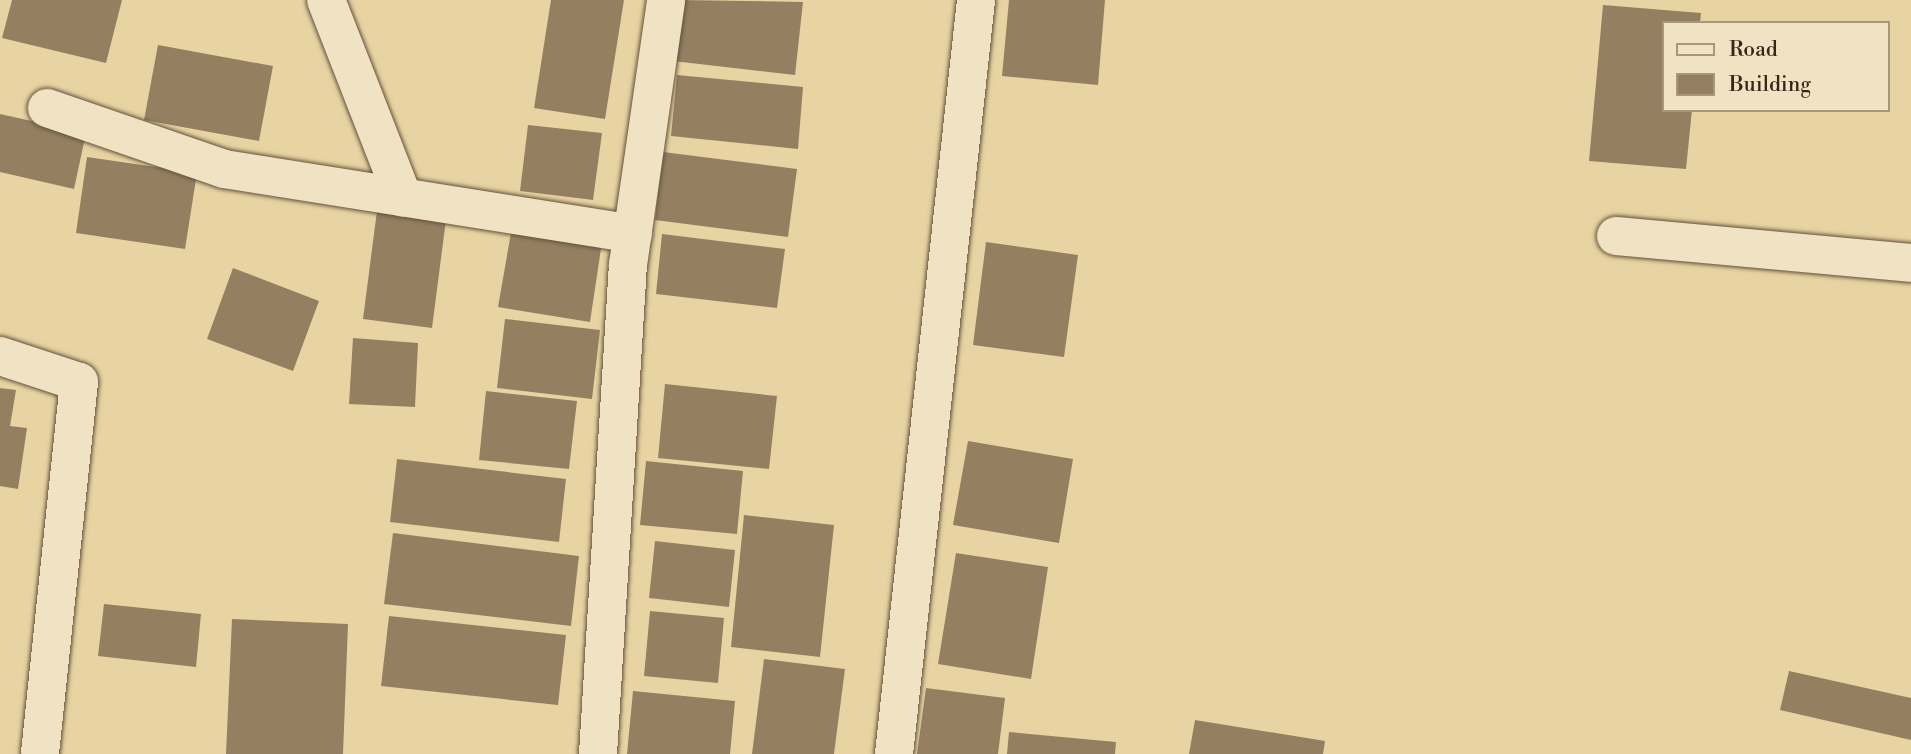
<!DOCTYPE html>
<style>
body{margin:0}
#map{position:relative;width:1911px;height:754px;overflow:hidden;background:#e8d4a2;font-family:"Libre Bodoni",serif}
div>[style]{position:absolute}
.building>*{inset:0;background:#948061}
.roads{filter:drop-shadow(0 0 2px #64513c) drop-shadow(0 0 2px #64513c)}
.street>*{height:38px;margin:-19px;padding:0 19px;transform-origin:19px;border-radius:19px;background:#f0e3c3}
span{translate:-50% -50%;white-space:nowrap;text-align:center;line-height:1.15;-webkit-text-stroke:6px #f0e3c3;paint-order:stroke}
.legend{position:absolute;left:1662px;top:21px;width:228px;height:91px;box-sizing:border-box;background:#f0e3c3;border:2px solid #a6977f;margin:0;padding:9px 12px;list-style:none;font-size:21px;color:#38251a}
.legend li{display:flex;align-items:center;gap:14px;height:35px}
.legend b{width:35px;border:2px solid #a6977f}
</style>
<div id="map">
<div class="building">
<div style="clip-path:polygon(12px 0,122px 0,106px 63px,2px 38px)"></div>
<div style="clip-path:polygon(551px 0,624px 0,605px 119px,534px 108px)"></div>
<div style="clip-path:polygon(680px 0,803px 2px,795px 75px,673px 61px)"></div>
<div style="clip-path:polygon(1009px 0,1105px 0,1098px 85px,1002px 76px)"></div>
<div style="clip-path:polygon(1603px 5px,1701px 13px,1700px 23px,1664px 23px,1664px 110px,1692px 110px,1686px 169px,1589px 161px)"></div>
<div style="clip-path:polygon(158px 45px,273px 66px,259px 141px,144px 120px)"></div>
<div style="clip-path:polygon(677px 75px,803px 87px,798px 149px,671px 136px)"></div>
<div style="clip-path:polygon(0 114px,86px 133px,74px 189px,0 172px)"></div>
<div style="clip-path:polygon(528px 125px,602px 133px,593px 200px,520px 191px)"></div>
<div style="clip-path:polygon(663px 152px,797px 169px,788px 237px,655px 220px)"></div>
<div style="clip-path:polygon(87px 157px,197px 173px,185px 249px,76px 233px)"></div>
<div style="clip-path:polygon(378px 203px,447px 212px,432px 328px,363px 319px)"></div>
<div style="clip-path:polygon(512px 227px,602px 242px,590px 322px,498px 307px)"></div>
<div style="clip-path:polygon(662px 234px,785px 249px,777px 308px,656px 294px)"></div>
<div style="clip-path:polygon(986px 242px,1078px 255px,1064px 357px,973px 345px)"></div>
<div style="clip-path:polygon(233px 268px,319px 301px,293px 371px,207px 339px)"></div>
<div style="clip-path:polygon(505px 319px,600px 330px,592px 399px,497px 388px)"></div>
<div style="clip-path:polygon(353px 338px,418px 343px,415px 407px,349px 404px)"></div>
<div style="clip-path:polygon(665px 384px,777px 396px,769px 469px,658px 458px)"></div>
<div style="clip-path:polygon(0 388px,16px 390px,10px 426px,27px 428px,18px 489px,0 486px)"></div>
<div style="clip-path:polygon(486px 391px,577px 401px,569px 469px,479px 460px)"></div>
<div style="clip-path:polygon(968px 441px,1073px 459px,1059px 543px,953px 525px)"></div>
<div style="clip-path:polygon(397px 459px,566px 479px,559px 542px,390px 522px)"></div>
<div style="clip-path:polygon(646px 461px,743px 471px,737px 534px,640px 525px)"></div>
<div style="clip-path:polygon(744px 515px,834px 525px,820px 657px,731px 647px)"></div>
<div style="clip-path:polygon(393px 533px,579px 556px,571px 626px,384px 604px)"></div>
<div style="clip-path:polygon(655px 541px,735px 550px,729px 607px,649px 598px)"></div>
<div style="clip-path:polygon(956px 553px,1048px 567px,1031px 679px,938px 664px)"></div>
<div style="clip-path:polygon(104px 604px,201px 614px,196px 667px,98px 656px)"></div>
<div style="clip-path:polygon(650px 611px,724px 618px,718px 683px,644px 676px)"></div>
<div style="clip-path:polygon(389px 616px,566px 635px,558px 705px,381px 686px)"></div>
<div style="clip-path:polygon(232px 619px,348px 624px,343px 754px,226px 754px)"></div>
<div style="clip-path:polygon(764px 659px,845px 669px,834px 754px,752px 754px)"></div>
<div style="clip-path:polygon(1789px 671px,1911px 698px,1911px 740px,1780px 710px)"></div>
<div style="clip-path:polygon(926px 688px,1005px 698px,998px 754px,917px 754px)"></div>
<div style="clip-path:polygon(633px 691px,735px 701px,730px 754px,627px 754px)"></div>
<div style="clip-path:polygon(1195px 720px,1325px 741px,1323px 754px,1189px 754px)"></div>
<div style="clip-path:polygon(1009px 732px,1116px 742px,1115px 754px,1007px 754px)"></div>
</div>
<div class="roads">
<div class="street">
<div style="left:326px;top:0;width:212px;rotate:68.7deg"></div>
<div style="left:47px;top:108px;width:187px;rotate:19deg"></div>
<div style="left:224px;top:169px;width:414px;rotate:9deg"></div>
<div style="left:1616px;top:236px;width:296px;rotate:5.2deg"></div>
<div style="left:0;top:356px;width:83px;rotate:18.2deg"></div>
<div style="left:79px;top:382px;width:374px;rotate:96deg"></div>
<div style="left:598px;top:754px;width:490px;rotate:-86.5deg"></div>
<div style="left:628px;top:265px;width:268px;rotate:-81.8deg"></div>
<div style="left:894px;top:754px;width:758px;rotate:-83.79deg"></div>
</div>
</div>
<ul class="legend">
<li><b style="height:9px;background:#f0e3c3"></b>Road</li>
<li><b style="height:19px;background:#948061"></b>Building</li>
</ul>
</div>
